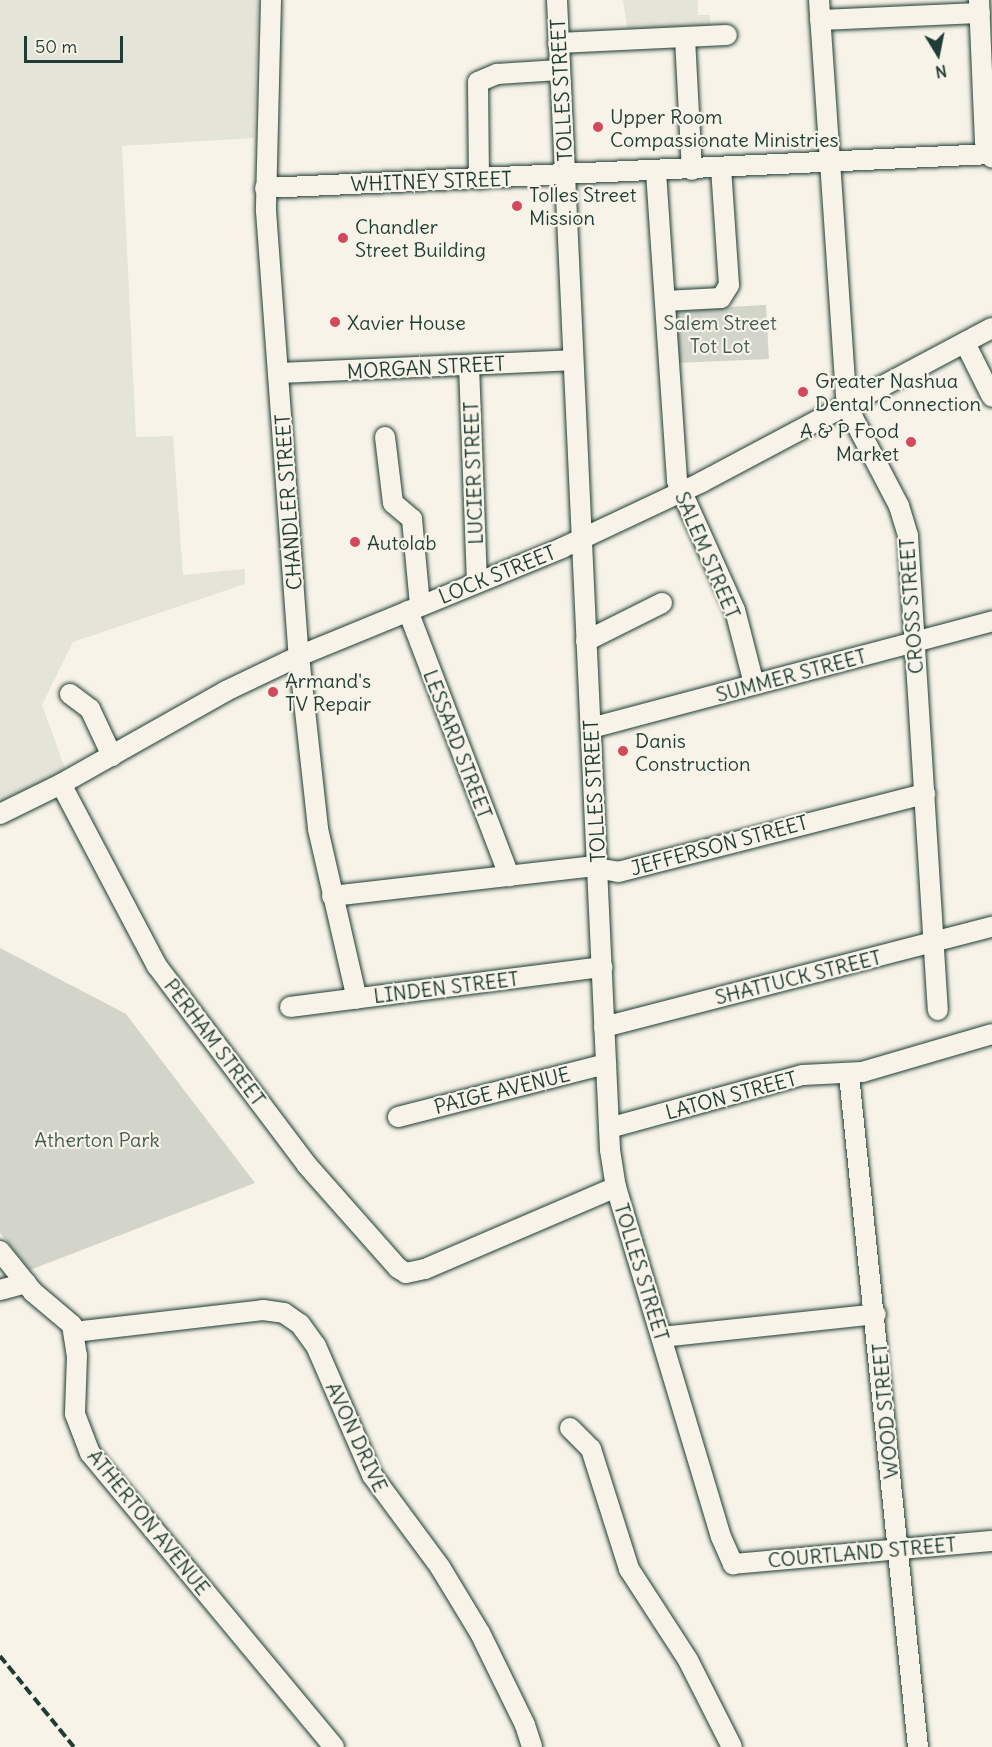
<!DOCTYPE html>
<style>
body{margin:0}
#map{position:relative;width:992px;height:1747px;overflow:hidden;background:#f7f3e8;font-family:Delius,sans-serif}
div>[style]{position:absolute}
.built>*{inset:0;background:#e5e4d9}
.green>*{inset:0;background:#d3d5ca}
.roads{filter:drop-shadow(0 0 2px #1f3d34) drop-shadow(0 0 2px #1f3d34)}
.minor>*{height:20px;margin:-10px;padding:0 10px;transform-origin:10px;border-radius:10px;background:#f7f3e8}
.rail>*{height:4px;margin-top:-2px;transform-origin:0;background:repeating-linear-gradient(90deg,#1f3d34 0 9px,transparent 0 13.5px)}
.dots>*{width:16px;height:16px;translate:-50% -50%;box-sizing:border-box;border:3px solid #f7f3e8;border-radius:50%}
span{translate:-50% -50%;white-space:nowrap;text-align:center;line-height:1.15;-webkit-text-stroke:4.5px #f7f3e8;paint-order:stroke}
.street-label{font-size:20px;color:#1f3d34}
.poi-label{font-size:20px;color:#1f3d34}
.left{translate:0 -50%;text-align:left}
.right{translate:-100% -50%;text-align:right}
.park-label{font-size:20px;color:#435b52}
.north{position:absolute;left:908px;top:24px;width:60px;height:60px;-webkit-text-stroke:4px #f7f3e8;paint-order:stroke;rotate:170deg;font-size:16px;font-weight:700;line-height:24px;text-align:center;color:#1f3d34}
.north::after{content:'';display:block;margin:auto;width:21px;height:27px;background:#1f3d34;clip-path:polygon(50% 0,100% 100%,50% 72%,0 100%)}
.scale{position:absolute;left:24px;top:36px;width:99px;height:27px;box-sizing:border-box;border:3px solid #1f3d34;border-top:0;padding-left:8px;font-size:18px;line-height:21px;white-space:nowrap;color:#1f3d34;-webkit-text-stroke:4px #f7f3e8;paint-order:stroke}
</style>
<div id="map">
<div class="built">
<div style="clip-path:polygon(0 0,258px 0,254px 138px,122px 146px,136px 437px,173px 436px,183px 575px,245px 569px,245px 584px,73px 642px,42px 705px,66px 771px,0 804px)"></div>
<div style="clip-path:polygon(623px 0,698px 0,698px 15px,710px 15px,710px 29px,628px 33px)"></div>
</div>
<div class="green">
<div style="clip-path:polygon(766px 305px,769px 359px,674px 363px,671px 310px)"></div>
<div style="clip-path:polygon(0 948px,126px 1014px,255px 1183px,30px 1270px,0 1233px)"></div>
</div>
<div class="roads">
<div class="minor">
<div style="left:271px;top:0;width:211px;rotate:91.4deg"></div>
<div style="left:266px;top:211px;width:446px;rotate:85.8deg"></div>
<div style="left:299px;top:656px;width:174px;rotate:83.7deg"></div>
<div style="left:318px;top:829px;width:174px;rotate:77.1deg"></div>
<div style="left:557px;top:0;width:1151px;rotate:87.36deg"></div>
<div style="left:610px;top:1150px;width:37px;rotate:81deg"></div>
<div style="left:616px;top:1187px;width:365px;rotate:73.3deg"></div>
<div style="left:721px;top:1537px;width:30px;rotate:66deg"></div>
<div style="left:733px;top:1564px;width:260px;rotate:-5.1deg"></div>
<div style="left:819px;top:0;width:396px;rotate:86.1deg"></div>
<div style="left:846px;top:395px;width:22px;rotate:74deg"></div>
<div style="left:852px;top:416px;width:102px;rotate:62.4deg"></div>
<div style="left:899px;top:506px;width:31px;rotate:73deg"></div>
<div style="left:908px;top:536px;width:475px;rotate:86.4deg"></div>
<div style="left:979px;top:0;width:142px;rotate:87.6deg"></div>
<div style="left:985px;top:142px;width:17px;rotate:66deg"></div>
<div style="left:820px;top:20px;width:160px;rotate:-2.5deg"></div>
<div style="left:685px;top:38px;width:132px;rotate:87deg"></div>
<div style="left:558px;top:43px;width:169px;rotate:-2.7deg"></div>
<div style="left:656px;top:172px;width:310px;rotate:86.1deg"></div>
<div style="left:677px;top:481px;width:141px;rotate:65.8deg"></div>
<div style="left:735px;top:610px;width:76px;rotate:75.6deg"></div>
<div style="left:479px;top:179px;width:97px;rotate:-90.6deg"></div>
<div style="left:478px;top:82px;width:21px;rotate:-23deg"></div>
<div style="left:497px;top:74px;width:62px;rotate:-3.7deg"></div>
<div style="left:265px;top:188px;width:728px;rotate:-2.68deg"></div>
<div style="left:665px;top:301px;width:56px;rotate:-3.1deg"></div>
<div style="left:721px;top:298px;width:15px;rotate:-58deg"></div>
<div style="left:729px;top:285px;width:116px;rotate:-93.9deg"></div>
<div style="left:965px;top:343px;width:60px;rotate:63.4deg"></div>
<div style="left:469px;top:365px;width:217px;rotate:87.9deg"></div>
<div style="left:278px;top:373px;width:295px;rotate:-2.5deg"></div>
<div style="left:385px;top:437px;width:66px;rotate:83.1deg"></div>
<div style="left:393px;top:503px;width:25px;rotate:40deg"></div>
<div style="left:412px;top:519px;width:87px;rotate:84.7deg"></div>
<div style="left:408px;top:611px;width:284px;rotate:69.1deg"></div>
<div style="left:586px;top:641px;width:85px;rotate:-26.6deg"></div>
<div style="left:70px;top:694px;width:25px;rotate:37deg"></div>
<div style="left:90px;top:709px;width:52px;rotate:64.9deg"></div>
<div style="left:591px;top:728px;width:415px;rotate:-14.9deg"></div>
<div style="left:61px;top:784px;width:206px;rotate:62.2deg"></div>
<div style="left:157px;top:966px;width:248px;rotate:53deg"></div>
<div style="left:306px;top:1164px;width:139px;rotate:48.5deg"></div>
<div style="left:398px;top:1268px;width:9px;rotate:32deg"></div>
<div style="left:406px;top:1273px;width:19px;rotate:-12deg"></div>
<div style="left:425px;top:1269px;width:208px;rotate:-23.2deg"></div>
<div style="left:0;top:814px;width:68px;rotate:-26.2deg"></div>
<div style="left:61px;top:784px;width:189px;rotate:-29.4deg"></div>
<div style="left:226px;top:691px;width:81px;rotate:-25.6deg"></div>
<div style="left:299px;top:656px;width:284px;rotate:-22.3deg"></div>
<div style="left:562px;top:548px;width:155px;rotate:-25.2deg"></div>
<div style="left:702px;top:482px;width:328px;rotate:-28deg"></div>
<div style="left:332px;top:896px;width:258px;rotate:-6.5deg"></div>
<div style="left:588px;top:867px;width:30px;rotate:9deg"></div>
<div style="left:618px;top:872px;width:317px;rotate:-14.3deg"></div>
<div style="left:290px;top:1007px;width:315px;rotate:-7.3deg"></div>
<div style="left:604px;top:1027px;width:401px;rotate:-14.5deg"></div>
<div style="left:849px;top:1075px;width:676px;rotate:84.14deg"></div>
<div style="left:398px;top:1117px;width:215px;rotate:-14.3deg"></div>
<div style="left:609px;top:1128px;width:201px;rotate:-15.3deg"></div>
<div style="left:803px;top:1075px;width:59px;rotate:-2.9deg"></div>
<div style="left:862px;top:1072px;width:135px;rotate:-16.3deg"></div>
<div style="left:0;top:1251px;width:53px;rotate:51.2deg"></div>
<div style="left:33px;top:1292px;width:51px;rotate:40.2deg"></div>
<div style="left:72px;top:1325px;width:31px;rotate:81deg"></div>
<div style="left:77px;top:1356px;width:58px;rotate:92deg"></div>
<div style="left:75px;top:1414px;width:42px;rotate:69deg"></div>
<div style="left:90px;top:1453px;width:382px;rotate:50.3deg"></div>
<div style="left:0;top:1290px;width:27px;rotate:-15deg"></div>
<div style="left:74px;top:1332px;width:190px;rotate:-6.6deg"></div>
<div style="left:263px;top:1310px;width:21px;rotate:8deg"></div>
<div style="left:284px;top:1313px;width:19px;rotate:35deg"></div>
<div style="left:300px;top:1324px;width:27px;rotate:54deg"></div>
<div style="left:316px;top:1346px;width:141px;rotate:66.5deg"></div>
<div style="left:372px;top:1475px;width:114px;rotate:53.5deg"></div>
<div style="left:440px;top:1567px;width:77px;rotate:58.8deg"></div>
<div style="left:480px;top:1633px;width:102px;rotate:63.9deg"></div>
<div style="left:525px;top:1725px;width:23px;rotate:72deg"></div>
<div style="left:662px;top:1337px;width:215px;rotate:-6.1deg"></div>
<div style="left:570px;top:1428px;width:30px;rotate:45deg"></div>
<div style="left:591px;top:1449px;width:126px;rotate:72.4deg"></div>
<div style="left:629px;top:1569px;width:108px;rotate:57deg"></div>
<div style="left:688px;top:1660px;width:97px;rotate:63.2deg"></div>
</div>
</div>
<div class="rail">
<div style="left:0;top:1656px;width:117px;rotate:50.9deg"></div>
</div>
<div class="dots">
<div style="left:598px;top:127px;background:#d1495b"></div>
<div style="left:517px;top:206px;background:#d1495b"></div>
<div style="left:343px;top:238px;background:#d1495b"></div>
<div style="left:335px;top:322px;background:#d1495b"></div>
<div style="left:803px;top:392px;background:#d1495b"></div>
<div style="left:911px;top:442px;background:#d1495b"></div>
<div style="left:355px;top:542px;background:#d1495b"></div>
<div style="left:273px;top:692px;background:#d1495b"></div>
<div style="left:623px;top:751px;background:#d1495b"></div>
</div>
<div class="street-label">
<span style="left:561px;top:90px;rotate:-93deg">TOLLES STREET</span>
<span style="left:431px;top:181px;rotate:-2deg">WHITNEY STREET</span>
<span style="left:426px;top:367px;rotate:-3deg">MORGAN STREET</span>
<span style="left:473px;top:473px;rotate:-92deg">LUCIER STREET</span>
<span style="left:288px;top:502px;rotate:-94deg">CHANDLER STREET</span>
<span style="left:708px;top:555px;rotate:67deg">SALEM STREET</span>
<span style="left:497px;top:574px;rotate:-22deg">LOCK STREET</span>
<span style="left:911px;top:606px;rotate:-94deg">CROSS STREET</span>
<span style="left:791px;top:675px;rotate:-15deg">SUMMER STREET</span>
<span style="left:458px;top:744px;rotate:69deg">LESSARD STREET</span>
<span style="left:594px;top:791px;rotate:-93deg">TOLLES STREET</span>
<span style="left:719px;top:845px;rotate:-15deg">JEFFERSON STREET</span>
<span style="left:798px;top:977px;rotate:-14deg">SHATTUCK STREET</span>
<span style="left:446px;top:987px;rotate:-7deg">LINDEN STREET</span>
<span style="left:215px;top:1042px;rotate:53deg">PERHAM STREET</span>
<span style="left:502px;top:1090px;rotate:-14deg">PAIGE AVENUE</span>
<span style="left:731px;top:1095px;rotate:-15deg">LATON STREET</span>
<span style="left:642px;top:1272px;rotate:73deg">TOLLES STREET</span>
<span style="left:885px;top:1411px;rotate:-95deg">WOOD STREET</span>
<span style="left:357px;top:1437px;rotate:65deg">AVON DRIVE</span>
<span style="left:149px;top:1522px;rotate:51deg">ATHERTON AVENUE</span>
<span style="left:862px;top:1552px;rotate:-5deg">COURTLAND STREET</span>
</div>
<div class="poi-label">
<span class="left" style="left:610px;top:128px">Upper Room<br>Compassionate Ministries</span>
<span class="left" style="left:529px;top:206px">Tolles Street<br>Mission</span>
<span class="left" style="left:355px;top:238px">Chandler<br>Street Building</span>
<span class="left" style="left:347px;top:322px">Xavier House</span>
<span class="left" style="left:815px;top:392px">Greater Nashua<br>Dental Connection</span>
<span class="right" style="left:899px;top:442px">A &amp; P Food<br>Market</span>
<span class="left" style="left:367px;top:542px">Autolab</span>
<span class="left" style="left:285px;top:692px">Armand's<br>TV Repair</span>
<span class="left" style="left:635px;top:752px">Danis<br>Construction</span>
</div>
<div class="park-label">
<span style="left:720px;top:334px">Salem Street<br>Tot Lot</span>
<span style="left:97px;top:1139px">Atherton Park</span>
</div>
<div class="north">N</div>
<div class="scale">50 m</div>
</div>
